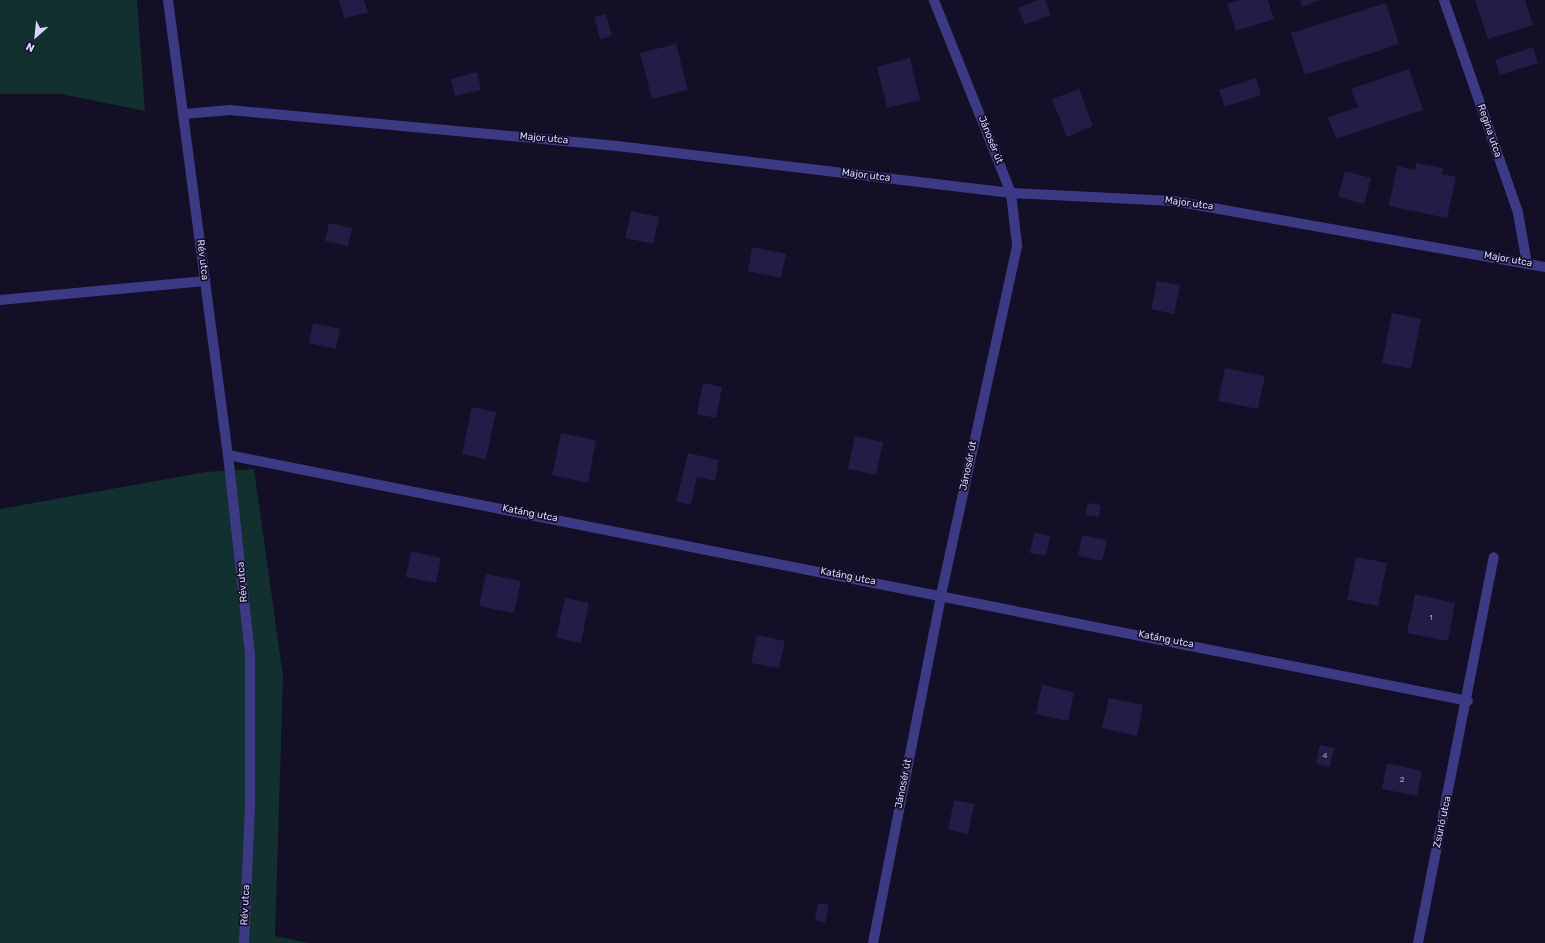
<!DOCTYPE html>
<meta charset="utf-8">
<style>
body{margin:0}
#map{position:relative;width:1545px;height:943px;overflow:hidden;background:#130f26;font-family:Rubik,sans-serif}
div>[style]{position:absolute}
.green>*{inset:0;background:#12302f}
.building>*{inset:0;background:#241b47}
.minor>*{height:10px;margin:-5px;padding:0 5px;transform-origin:5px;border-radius:5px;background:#3d3a85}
span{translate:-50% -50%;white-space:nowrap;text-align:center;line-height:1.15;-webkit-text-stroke:3.5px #130f26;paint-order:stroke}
.number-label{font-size:8px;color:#aca6d1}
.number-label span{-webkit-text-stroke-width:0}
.street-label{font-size:10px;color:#d9d4ff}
.north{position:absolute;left:16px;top:16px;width:40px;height:40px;-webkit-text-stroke:3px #130f26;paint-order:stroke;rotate:207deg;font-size:11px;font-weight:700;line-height:16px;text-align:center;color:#d9d4ff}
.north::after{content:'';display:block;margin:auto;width:14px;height:18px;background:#d9d4ff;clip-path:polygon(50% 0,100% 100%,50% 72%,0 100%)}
</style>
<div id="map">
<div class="green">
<div style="clip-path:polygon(0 0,137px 0,145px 111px,61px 94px,0 94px)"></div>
<div style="clip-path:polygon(254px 469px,283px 676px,275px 936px,309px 943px,0 943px,0 509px,206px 472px)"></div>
</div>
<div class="building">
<div style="clip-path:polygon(339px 0,364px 0,368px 13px,344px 18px)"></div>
<div style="clip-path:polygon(1038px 0,1045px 0,1051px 15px,1025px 25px,1018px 8px)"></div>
<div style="clip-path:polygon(1240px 0,1268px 0,1274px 19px,1236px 31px,1227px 4px)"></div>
<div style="clip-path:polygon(1300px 0,1321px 0,1302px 7px)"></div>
<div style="clip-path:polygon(1475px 0,1525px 0,1533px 25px,1488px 39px)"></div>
<div style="clip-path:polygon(1386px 3px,1399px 44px,1305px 75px,1291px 33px)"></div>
<div style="clip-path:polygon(606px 14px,612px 36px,600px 39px,594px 17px)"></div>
<div style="clip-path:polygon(676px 44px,688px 90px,652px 99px,640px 53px)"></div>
<div style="clip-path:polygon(1533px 47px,1538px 63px,1500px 75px,1495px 60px)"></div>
<div style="clip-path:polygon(910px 58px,920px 100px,887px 108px,877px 67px)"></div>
<div style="clip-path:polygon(1409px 69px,1423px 110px,1336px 139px,1328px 117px,1358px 107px,1351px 89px)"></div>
<div style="clip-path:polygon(477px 72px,481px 90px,455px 96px,451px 79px)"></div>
<div style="clip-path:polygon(1256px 78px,1261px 95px,1225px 107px,1219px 90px)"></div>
<div style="clip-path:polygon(1079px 89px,1093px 126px,1067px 137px,1052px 99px)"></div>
<div style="clip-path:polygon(1416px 163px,1443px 168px,1442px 174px,1456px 177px,1447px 218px,1389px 206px,1397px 166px,1415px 170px)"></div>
<div style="clip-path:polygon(1345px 171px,1371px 178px,1364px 204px,1338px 197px)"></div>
<div style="clip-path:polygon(631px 211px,659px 217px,653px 244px,625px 238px)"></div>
<div style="clip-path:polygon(329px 223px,352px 228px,348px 246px,325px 241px)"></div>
<div style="clip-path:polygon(752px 247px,786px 254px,781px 278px,748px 271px)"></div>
<div style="clip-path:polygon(1157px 281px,1180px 285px,1174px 314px,1151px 309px)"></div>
<div style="clip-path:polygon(1392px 313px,1421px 319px,1411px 369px,1382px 363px)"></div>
<div style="clip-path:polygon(313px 323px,340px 329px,336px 349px,309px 343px)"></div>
<div style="clip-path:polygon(1225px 368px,1265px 376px,1258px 409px,1218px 401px)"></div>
<div style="clip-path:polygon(703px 383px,722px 387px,716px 418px,697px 414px)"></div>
<div style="clip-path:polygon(472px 407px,496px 412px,486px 459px,462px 454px)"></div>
<div style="clip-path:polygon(561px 433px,596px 440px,588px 483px,552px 475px)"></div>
<div style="clip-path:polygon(855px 436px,883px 442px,876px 475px,848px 469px)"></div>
<div style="clip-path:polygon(688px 453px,719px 460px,715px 481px,697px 477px,691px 505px,676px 502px)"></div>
<div style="clip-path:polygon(1088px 503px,1101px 505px,1099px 517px,1085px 515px)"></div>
<div style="clip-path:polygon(1034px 533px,1050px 536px,1046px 556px,1030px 553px)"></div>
<div style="clip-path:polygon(1082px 535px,1107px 540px,1102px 561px,1078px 556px)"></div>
<div style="clip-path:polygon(411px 551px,441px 558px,436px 583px,406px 577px)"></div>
<div style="clip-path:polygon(1356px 557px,1387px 563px,1378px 606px,1347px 600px)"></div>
<div style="clip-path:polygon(486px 574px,521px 581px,514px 613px,479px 606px)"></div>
<div style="clip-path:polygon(1415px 594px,1455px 603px,1448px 641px,1407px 633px)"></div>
<div style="clip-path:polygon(565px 598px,589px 603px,581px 643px,556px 638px)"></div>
<div style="clip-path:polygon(757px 635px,785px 641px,779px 668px,751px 663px)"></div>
<div style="clip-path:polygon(1042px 685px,1074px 692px,1068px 721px,1036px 714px)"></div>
<div style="clip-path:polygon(1109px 698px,1143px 705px,1137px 736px,1102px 728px)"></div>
<div style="clip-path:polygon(1320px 745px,1334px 748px,1330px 767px,1316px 764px)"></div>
<div style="clip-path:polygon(1387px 763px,1422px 771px,1417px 796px,1382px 789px)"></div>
<div style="clip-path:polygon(954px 800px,974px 804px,968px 834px,948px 830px)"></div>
<div style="clip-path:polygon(818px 903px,829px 905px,825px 923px,815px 920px)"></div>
</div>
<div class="minor">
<div style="left:168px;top:0;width:459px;rotate:82.5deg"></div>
<div style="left:228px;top:455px;width:201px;rotate:83.7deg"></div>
<div style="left:250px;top:655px;width:151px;rotate:90deg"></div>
<div style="left:250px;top:806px;width:137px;rotate:92.5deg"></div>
<div style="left:1444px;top:0;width:225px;rotate:70.8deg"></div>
<div style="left:1518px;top:213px;width:52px;rotate:80deg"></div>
<div style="left:184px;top:114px;width:46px;rotate:-5deg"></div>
<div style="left:230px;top:110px;width:389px;rotate:5.3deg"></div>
<div style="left:617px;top:146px;width:397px;rotate:6.8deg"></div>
<div style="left:1011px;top:193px;width:163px;rotate:2.8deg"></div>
<div style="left:1174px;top:201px;width:377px;rotate:10.1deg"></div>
<div style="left:0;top:300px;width:206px;rotate:-5.3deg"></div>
<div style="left:228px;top:455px;width:1264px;rotate:11.22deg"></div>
<div style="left:873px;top:943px;width:355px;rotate:-78.9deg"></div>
<div style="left:941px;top:595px;width:358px;rotate:-77.7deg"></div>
<div style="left:1017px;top:245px;width:52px;rotate:-96.6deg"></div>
<div style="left:1011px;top:193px;width:208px;rotate:-111.8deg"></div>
<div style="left:1418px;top:943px;width:393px;rotate:-78.9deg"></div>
</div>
<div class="number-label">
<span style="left:1431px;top:618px">1</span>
<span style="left:1325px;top:756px">4</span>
<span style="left:1402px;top:780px">2</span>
</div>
<div class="street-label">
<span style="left:1489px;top:131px;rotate:71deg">Regina utca</span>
<span style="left:544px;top:139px;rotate:5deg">Major utca</span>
<span style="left:990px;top:140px;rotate:68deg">Jánosér út</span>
<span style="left:866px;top:176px;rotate:7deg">Major utca</span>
<span style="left:1189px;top:204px;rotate:8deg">Major utca</span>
<span style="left:202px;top:260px;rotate:83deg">Rév utca</span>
<span style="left:1508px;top:260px;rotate:10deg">Major utca</span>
<span style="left:969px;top:466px;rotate:-78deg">Jánosér út</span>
<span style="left:530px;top:514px;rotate:11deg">Katáng utca</span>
<span style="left:848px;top:577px;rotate:11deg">Katáng utca</span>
<span style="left:243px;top:582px;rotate:-95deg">Rév utca</span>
<span style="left:1166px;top:640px;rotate:11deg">Katáng utca</span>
<span style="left:904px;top:784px;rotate:-79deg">Jánosér út</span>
<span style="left:1443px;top:822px;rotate:-78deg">Zsurló utca</span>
<span style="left:246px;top:905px;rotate:-87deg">Rév utca</span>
</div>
<div class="north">N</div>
</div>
